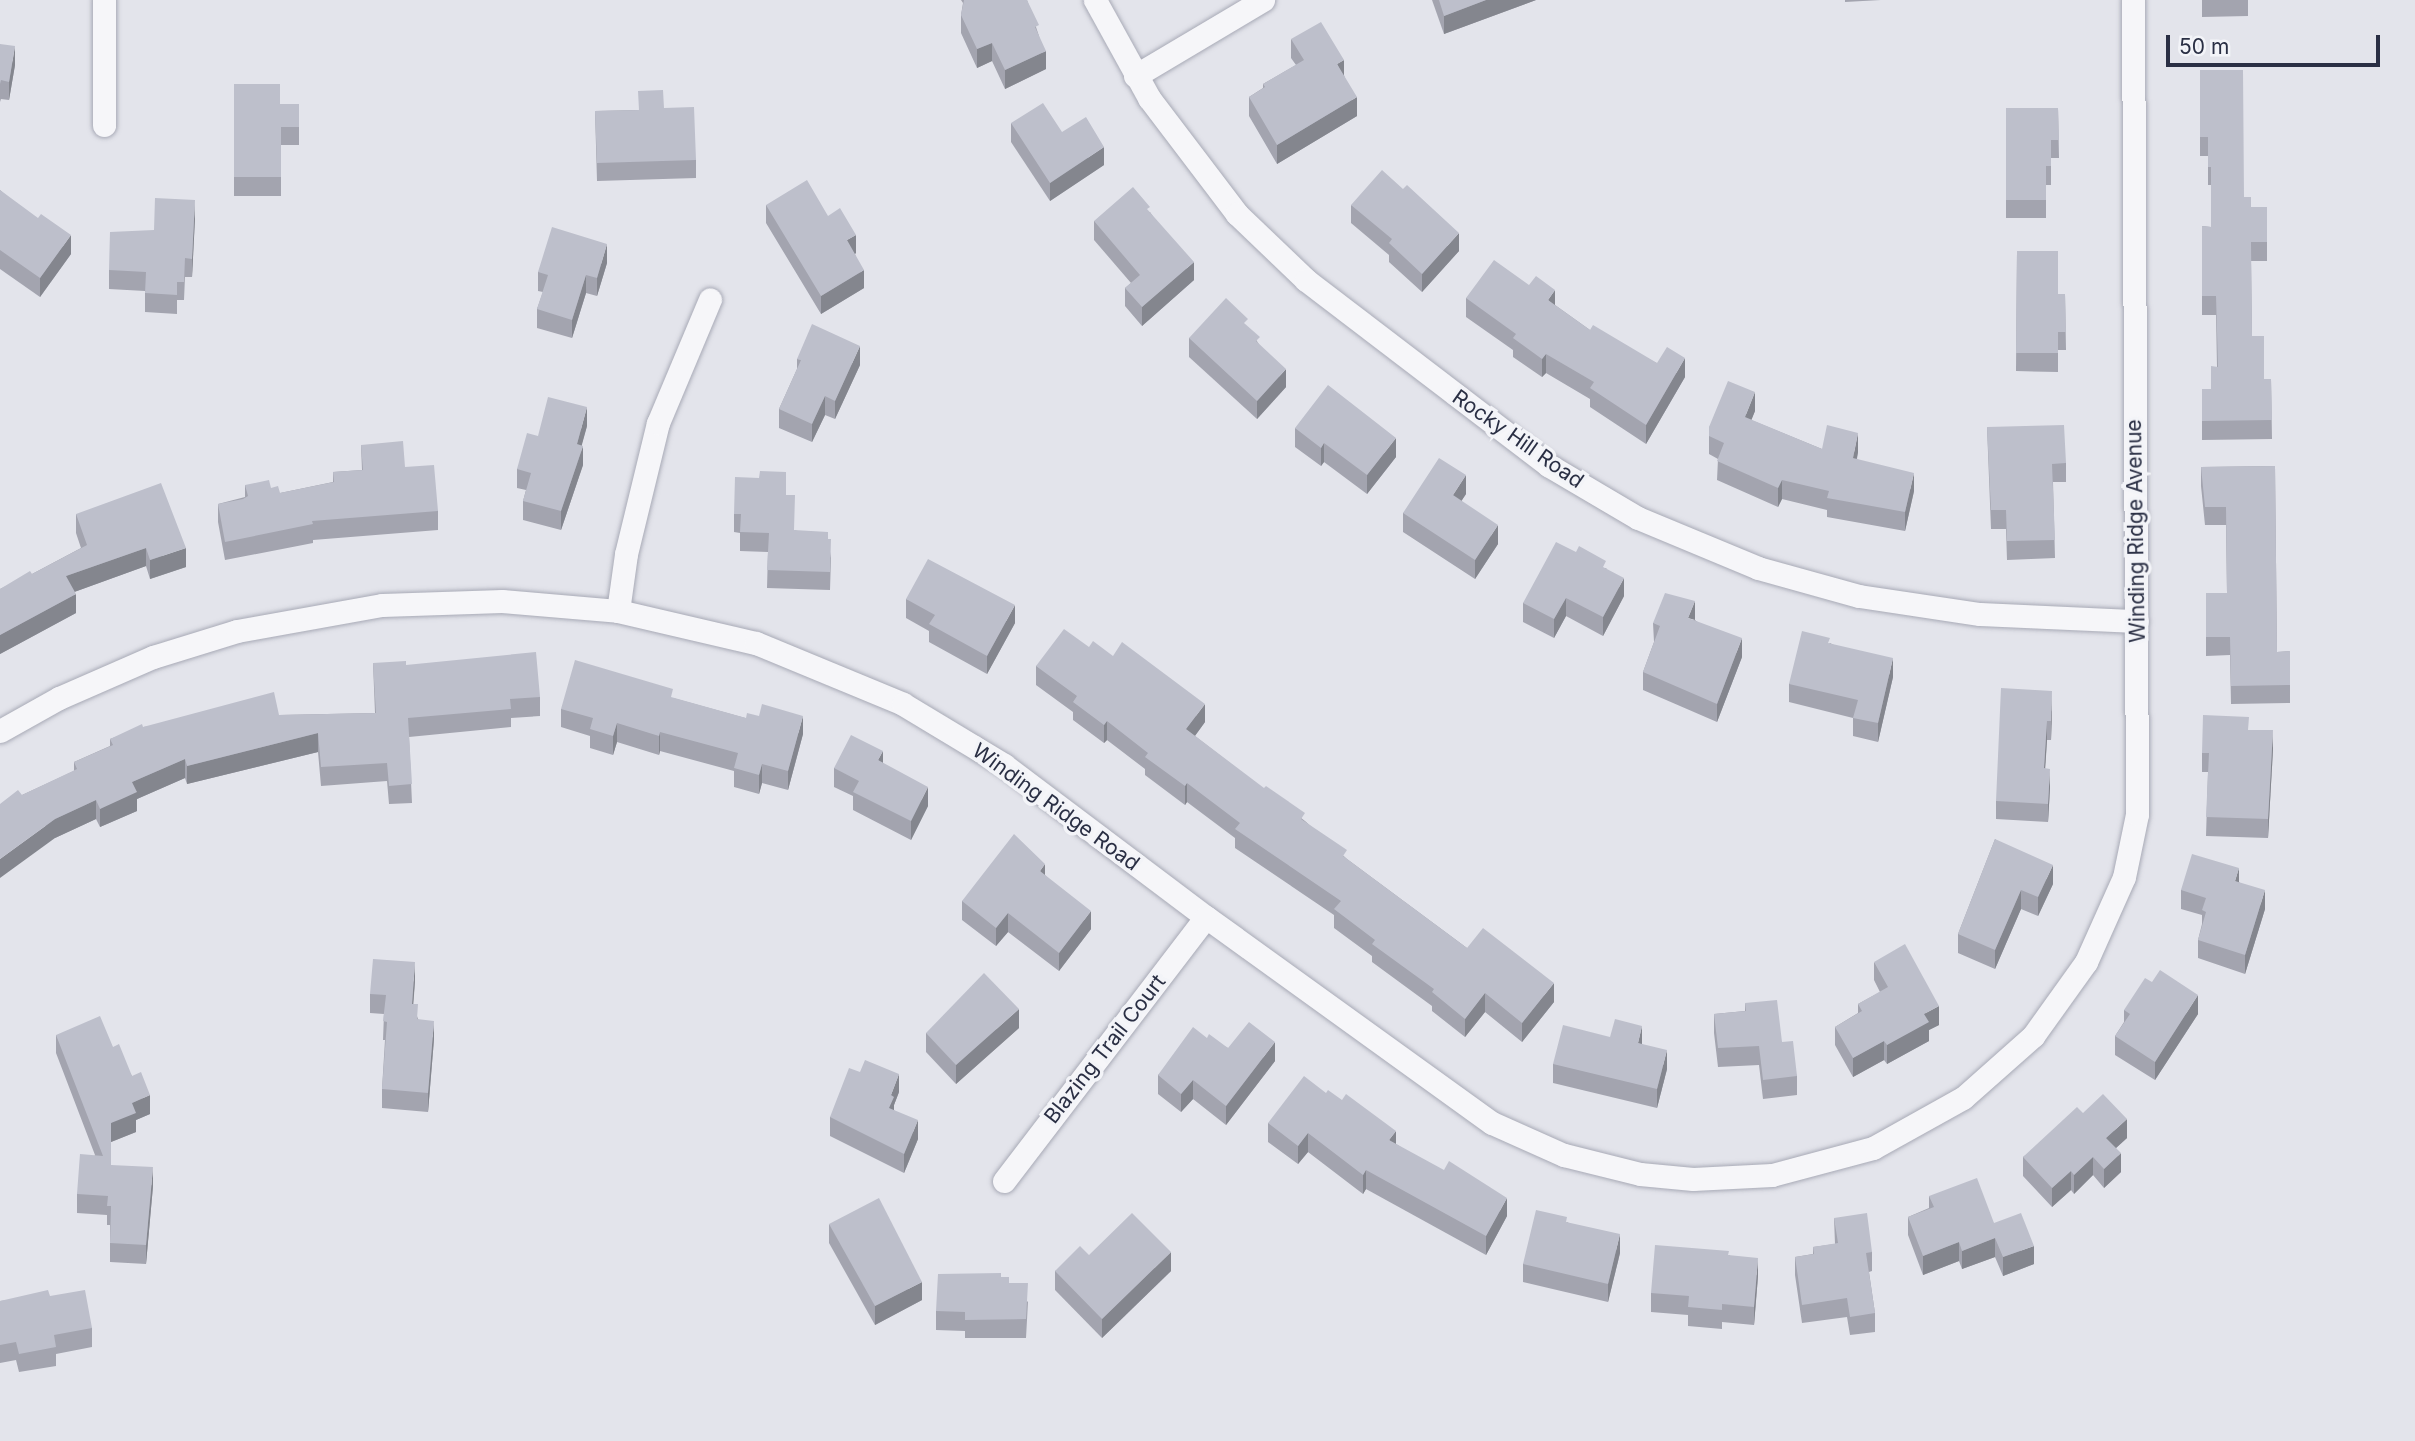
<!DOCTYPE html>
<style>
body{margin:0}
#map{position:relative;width:2415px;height:1441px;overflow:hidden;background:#e3e4eb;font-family:Inter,sans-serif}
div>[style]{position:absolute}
.roads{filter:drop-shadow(0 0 2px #a8aab6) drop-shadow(0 0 2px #a8aab6)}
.street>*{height:23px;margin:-11.5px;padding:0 11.5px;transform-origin:11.5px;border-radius:11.5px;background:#f6f6f9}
.wall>*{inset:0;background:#a3a4af}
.shaded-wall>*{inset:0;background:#84868e}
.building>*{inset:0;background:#bdbfcb}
span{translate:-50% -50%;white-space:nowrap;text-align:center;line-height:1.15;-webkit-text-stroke:7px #f3f4f8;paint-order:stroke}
.street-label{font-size:21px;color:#2a2f44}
.scale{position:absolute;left:2166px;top:35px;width:214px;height:32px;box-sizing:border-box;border:4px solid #2a2f44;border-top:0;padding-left:9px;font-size:21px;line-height:24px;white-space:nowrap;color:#2a2f44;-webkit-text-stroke:5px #f3f4f8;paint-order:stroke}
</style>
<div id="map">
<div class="roads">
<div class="street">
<div style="left:1095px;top:0;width:112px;rotate:61.1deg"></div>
<div style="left:1149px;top:98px;width:146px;rotate:52.8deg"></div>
<div style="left:1237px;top:214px;width:95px;rotate:43.7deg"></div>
<div style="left:1306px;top:280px;width:305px;rotate:37.4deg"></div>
<div style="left:1548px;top:465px;width:104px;rotate:30.5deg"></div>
<div style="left:1638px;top:518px;width:130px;rotate:22.6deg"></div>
<div style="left:1758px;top:568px;width:105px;rotate:15.5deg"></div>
<div style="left:1859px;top:596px;width:122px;rotate:8.5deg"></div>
<div style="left:1980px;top:614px;width:157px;rotate:2.6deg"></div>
<div style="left:1135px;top:76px;width:149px;rotate:-30.7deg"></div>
<div style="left:104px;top:125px;width:125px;rotate:-90deg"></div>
<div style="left:618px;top:611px;width:58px;rotate:-82deg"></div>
<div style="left:626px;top:554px;width:135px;rotate:-76.3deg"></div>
<div style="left:658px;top:423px;width:134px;rotate:-67.2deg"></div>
<div style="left:0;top:731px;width:68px;rotate:-29.2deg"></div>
<div style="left:59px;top:698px;width:103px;rotate:-23.6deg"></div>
<div style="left:153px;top:657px;width:88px;rotate:-17.2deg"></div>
<div style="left:237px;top:631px;width:147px;rotate:-10.2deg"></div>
<div style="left:382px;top:605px;width:120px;rotate:-1.9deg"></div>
<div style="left:502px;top:601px;width:116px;rotate:4.9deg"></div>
<div style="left:618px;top:611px;width:142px;rotate:13.1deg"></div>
<div style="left:756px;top:643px;width:159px;rotate:22.5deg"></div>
<div style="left:903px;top:704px;width:118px;rotate:31.1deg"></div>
<div style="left:1004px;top:765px;width:253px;rotate:37deg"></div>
<div style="left:1206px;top:917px;width:352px;rotate:35.8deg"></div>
<div style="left:1492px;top:1123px;width:79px;rotate:24deg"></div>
<div style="left:1564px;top:1155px;width:78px;rotate:14deg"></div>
<div style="left:1640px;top:1174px;width:53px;rotate:5.4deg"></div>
<div style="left:1693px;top:1179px;width:79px;rotate:-2.9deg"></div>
<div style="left:1772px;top:1175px;width:105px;rotate:-15deg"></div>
<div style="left:1873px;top:1148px;width:103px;rotate:-29.1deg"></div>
<div style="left:1963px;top:1098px;width:94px;rotate:-41.5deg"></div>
<div style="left:2033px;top:1036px;width:91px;rotate:-54.4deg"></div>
<div style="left:2086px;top:962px;width:93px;rotate:-65.9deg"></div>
<div style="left:2124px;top:877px;width:64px;rotate:-78.3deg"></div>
<div style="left:2137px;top:814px;width:814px;rotate:-90.28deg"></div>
<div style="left:1004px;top:1181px;width:332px;rotate:-52.6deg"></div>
</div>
</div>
<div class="wall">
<div style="clip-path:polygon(961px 0,1027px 0,1039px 36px,1046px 69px,1005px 89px,992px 61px,977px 68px,961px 33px,961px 15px,963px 3px)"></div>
<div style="clip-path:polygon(1432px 0,1536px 0,1444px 34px)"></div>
<div style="clip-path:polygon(1845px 0,1881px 0,1845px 2px)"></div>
<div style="clip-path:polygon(2202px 0,2248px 0,2248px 16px,2202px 17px)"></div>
<div style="clip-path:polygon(1291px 39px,1344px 75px,1357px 116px,1277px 164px,1249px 116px,1249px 97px,1263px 88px,1263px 84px,1296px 65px,1291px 58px)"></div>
<div style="clip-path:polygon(0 44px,15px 65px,9px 100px,1px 99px,0 102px)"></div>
<div style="clip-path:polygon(2200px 70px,2244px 197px,2251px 207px,2267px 207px,2267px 261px,2251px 261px,2252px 336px,2264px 379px,2271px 379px,2272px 439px,2202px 440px,2202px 389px,2211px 389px,2217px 367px,2216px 315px,2202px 315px,2202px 226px,2211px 227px,2211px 185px,2208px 185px,2208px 156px,2200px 156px)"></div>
<div style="clip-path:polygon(234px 84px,280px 104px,299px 104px,299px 145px,281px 145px,281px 196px,234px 196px)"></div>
<div style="clip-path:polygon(664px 108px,696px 160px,696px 178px,597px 181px,595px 111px,638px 110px)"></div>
<div style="clip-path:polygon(2006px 108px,2058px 108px,2059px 158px,2051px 158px,2051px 185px,2046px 185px,2046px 218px,2006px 218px)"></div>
<div style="clip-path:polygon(1011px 123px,1104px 165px,1050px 201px,1011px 142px)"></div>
<div style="clip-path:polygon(0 190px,71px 254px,40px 297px,0 269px)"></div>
<div style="clip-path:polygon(766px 205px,828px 216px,856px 253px,855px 254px,864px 288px,821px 314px,766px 223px)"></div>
<div style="clip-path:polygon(1351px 205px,1459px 251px,1422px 292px,1389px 262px,1389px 255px,1351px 223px)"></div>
<div style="clip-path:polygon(1150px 212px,1194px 280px,1142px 326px,1125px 306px,1125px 288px,1131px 283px,1094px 240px,1094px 221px)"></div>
<div style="clip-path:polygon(195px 218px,192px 277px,185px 277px,184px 300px,177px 300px,177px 314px,145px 312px,145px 291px,109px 289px,109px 270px,154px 230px)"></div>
<div style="clip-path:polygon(2017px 251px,2058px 294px,2065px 294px,2066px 350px,2058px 350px,2058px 372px,2016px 371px)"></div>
<div style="clip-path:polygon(607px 263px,597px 296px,586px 293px,572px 338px,537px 328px,537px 309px,543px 292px,538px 291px,538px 272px)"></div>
<div style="clip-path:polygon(1466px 298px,1555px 305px,1590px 330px,1685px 377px,1646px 444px,1590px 407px,1590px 399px,1546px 373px,1542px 377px,1513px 357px,1513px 350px,1466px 317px)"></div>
<div style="clip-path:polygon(1248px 327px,1286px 387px,1257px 419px,1189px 357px,1189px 338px)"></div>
<div style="clip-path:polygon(797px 359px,860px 365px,835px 419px,825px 415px,812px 442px,779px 428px,779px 409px,797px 369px)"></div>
<div style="clip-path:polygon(1755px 411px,1751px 420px,1822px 449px,1858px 452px,1857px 459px,1914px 491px,1905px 531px,1827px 517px,1827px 510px,1782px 499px,1778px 507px,1717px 480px,1718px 459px,1709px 454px,1709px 427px)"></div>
<div style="clip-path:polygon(587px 426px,581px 446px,583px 465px,561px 530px,523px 520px,523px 501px,526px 490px,517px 488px,517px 469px)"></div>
<div style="clip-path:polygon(1987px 427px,2066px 463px,2066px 482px,2053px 482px,2055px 558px,2007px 560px,2006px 529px,1991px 529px)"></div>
<div style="clip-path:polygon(1295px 428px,1396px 457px,1367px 494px,1324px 462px,1321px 466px,1295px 447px)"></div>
<div style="clip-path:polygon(361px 445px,405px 467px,438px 511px,438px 530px,313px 540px,313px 543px,225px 560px,218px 522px,218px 504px,245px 497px,245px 485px,280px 493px,333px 482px,333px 472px,362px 470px)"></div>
<div style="clip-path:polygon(2275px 466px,2277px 652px,2290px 651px,2290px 703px,2231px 704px,2230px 655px,2206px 656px,2206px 593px,2227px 593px,2226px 525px,2205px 525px,2201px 486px,2201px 467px)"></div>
<div style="clip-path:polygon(1466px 494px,1461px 501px,1498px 544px,1475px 579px,1403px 532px,1403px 513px)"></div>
<div style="clip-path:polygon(786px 495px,794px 530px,828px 539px,831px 558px,830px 590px,767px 588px,768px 552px,740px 551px,740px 533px,734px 532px,734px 514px)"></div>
<div style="clip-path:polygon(76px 514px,186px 567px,150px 579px,146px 566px,74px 592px,76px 613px,0 654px,0 589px,32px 574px,81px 548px,76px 533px)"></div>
<div style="clip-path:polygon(1606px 568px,1624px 596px,1603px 636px,1566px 616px,1554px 638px,1523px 622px,1523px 603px)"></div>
<div style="clip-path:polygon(906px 599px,1015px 623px,987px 674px,929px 642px,929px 631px,906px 618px)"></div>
<div style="clip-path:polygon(1695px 620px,1742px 657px,1717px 722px,1643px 690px,1643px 672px,1654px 642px,1653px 623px)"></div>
<div style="clip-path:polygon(1830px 643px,1893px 677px,1878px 742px,1853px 736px,1853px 718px,1789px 702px,1789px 684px)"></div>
<div style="clip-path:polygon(1089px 647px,1205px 722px,1195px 736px,1305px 821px,1347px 859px,1467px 948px,1554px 1002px,1522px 1042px,1485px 1012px,1465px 1037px,1432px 1011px,1432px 1006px,1372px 962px,1372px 956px,1334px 928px,1334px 915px,1235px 848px,1235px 838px,1187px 802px,1185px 805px,1145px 775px,1145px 769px,1107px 740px,1104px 743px,1073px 720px,1073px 712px,1036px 685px,1036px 666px)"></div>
<div style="clip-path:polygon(373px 663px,406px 665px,540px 697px,540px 716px,511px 718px,511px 727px,409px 737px,412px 803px,389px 804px,387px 781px,321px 786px,318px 752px,187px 784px,185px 778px,137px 799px,137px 811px,100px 827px,96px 819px,55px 838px,22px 795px,74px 771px,74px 762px,110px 746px,110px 739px,143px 727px,279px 715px,375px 713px)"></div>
<div style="clip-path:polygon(673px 698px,803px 734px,788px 790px,762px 783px,759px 794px,734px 787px,734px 771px,660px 751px,659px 755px,617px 742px,613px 755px,590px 748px,590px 736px,561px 727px,561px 709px)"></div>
<div style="clip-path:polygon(2052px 710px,2051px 740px,2047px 740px,2045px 768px,2050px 788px,2048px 822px,1996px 819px,1996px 801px)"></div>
<div style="clip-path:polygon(2249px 730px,2273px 749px,2268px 838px,2206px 836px,2208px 772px,2202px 772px,2202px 753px)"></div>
<div style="clip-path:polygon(883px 763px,928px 806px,911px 840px,853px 810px,853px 796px,834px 787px,834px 768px)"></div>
<div style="clip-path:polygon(1995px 839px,2053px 884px,2038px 916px,2021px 909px,1995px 969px,1958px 953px,1958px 934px)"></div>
<div style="clip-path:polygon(1045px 875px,1091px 929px,1059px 971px,1008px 932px,996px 946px,962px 920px,962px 901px)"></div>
<div style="clip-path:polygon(2239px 882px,2265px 909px,2245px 974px,2198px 958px,2198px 940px,2202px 924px,2202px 915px,2181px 909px,2181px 890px)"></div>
<div style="clip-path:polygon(1874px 962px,1939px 1025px,1929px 1030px,1929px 1041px,1887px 1064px,1884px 1060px,1853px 1077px,1835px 1045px,1835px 1027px,1858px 1013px,1858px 1004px,1880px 992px,1874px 980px)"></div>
<div style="clip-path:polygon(415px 981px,413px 1004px,418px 1019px,434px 1039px,428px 1112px,382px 1108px,382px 1089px,385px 1040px,383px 1040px,384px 1014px,370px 1013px,370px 994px)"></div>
<div style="clip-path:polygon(1745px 1003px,1782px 1042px,1797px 1076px,1797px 1095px,1763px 1099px,1759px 1065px,1718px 1067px,1714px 1033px,1714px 1014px,1745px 1011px)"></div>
<div style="clip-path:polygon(2124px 1010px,2198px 1014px,2155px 1080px,2115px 1055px,2115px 1036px,2124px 1022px)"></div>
<div style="clip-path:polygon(1019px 1028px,956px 1084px,926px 1052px,926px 1033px)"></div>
<div style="clip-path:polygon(56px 1035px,113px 1047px,132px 1076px,150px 1114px,136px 1120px,136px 1132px,111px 1142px,111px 1165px,153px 1186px,146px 1264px,110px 1262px,110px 1225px,107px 1225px,107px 1215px,77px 1213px,77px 1194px,95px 1155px,56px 1053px)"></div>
<div style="clip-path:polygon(1610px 1037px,1642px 1044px,1667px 1069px,1657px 1108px,1553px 1083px,1553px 1064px)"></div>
<div style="clip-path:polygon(1207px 1038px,1228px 1048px,1275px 1061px,1226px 1125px,1193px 1099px,1181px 1112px,1158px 1094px,1158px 1075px)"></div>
<div style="clip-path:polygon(899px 1092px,894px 1105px,894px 1110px,918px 1139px,904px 1173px,830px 1136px,830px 1117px)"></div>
<div style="clip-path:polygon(2083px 1113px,2127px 1138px,2116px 1148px,2121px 1172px,2104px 1188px,2093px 1175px,2074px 1194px,2071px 1190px,2052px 1207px,2023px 1176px,2023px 1157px)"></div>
<div style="clip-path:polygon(1268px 1123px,1396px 1144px,1507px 1216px,1486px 1255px,1366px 1189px,1363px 1194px,1308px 1152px,1298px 1164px,1268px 1142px)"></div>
<div style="clip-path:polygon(1929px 1196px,1994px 1223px,2034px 1264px,2003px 1276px,1995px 1257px,1962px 1269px,1959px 1261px,1923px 1275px,1908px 1235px,1908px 1217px,1929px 1208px)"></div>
<div style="clip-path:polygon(1834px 1218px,1872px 1252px,1872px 1271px,1869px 1272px,1875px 1313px,1875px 1332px,1850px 1335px,1847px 1317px,1802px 1323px,1795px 1275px,1795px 1257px,1813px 1254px,1813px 1247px,1835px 1244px)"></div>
<div style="clip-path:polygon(1567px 1222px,1620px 1253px,1608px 1302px,1523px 1282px,1523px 1264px)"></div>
<div style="clip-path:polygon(829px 1224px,922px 1300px,875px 1325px,829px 1243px)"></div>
<div style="clip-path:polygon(1089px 1255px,1171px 1271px,1102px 1338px,1055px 1290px,1055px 1271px)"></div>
<div style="clip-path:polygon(1729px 1255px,1758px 1276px,1754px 1325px,1722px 1322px,1722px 1329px,1688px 1326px,1688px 1315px,1651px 1312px,1651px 1293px)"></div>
<div style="clip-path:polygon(1001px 1277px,1009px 1283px,1028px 1302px,1026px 1338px,965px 1338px,965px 1331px,936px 1330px,936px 1311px)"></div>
<div style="clip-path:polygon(50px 1296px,92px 1328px,92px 1347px,56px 1354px,56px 1366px,19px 1372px,16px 1360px,0 1363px,0 1301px)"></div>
</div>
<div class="shaded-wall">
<div style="clip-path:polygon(1486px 0,1536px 0,1444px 34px,1444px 16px)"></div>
<div style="clip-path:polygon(992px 43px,992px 61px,977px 68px,977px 49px)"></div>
<div style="clip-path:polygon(15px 46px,15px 65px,9px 100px,9px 82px)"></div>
<div style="clip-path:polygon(1046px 51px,1046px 69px,1005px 89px,1005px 70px)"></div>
<div style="clip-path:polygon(1344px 60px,1344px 79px,1337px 64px)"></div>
<div style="clip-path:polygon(1357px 97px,1357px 116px,1277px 164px,1277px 145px)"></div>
<div style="clip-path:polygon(1104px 147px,1104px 165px,1050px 201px,1050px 183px)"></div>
<div style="clip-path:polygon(195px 200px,195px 218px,192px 277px,192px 259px)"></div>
<div style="clip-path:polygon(1459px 233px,1459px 251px,1422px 292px,1422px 274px)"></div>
<div style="clip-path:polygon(71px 235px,71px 254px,40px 297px,40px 278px)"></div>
<div style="clip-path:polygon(856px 235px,856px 253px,847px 259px,847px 240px)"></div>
<div style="clip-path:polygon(607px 244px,607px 263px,597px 296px,597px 278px)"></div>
<div style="clip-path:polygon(1194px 262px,1194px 280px,1142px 326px,1142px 307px)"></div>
<div style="clip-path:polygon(864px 270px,864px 288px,821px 314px,821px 296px)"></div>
<div style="clip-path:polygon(586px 275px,586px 293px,572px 338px,572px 320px)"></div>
<div style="clip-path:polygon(1555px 290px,1555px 309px,1548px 300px)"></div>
<div style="clip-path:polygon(860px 346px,860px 365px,835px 419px,835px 401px)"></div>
<div style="clip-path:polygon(1546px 354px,1546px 373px,1542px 377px,1542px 359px)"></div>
<div style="clip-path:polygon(1685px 358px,1685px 377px,1646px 444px,1646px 425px)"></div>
<div style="clip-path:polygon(1286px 369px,1286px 387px,1257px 419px,1257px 401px)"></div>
<div style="clip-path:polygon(1755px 392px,1755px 411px,1745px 436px,1745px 417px)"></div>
<div style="clip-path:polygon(825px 396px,825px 415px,812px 442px,812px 424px)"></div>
<div style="clip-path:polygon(587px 407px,587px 426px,577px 463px,577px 444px)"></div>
<div style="clip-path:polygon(1858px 433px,1858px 452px,1853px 477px,1853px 458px)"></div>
<div style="clip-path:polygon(1396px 438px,1396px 457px,1367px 494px,1367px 475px)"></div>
<div style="clip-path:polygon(1324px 443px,1324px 462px,1321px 466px,1321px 448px)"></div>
<div style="clip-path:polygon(583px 446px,583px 465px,561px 530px,561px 511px)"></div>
<div style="clip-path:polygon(1914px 473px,1914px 491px,1905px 531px,1905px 512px)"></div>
<div style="clip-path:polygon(1466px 475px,1466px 494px,1453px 514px,1453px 495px)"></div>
<div style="clip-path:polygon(1782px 480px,1782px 499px,1778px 507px,1778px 488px)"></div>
<div style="clip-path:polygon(1498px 525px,1498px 544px,1475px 579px,1475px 560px)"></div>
<div style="clip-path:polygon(146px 548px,146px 566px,66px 595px,66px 576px)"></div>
<div style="clip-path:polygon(186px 548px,186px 567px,150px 579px,150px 560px)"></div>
<div style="clip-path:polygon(1624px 578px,1624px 596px,1603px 636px,1603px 617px)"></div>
<div style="clip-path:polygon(76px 594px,76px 613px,0 654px,0 635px)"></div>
<div style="clip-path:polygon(1566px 598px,1566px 616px,1554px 638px,1554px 619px)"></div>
<div style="clip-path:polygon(1695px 601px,1695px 620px,1688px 618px)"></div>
<div style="clip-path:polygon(1015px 605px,1015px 623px,987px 674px,987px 656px)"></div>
<div style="clip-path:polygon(1742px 638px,1742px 657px,1717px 722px,1717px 704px)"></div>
<div style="clip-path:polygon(1893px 658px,1893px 677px,1878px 742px,1878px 723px)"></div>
<div style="clip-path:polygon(2052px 691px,2052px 710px,2051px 740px,2051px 721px)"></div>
<div style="clip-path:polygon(1205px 704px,1205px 722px,1186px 748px,1186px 729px)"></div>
<div style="clip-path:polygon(803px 716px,803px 734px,788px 790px,788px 771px)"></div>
<div style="clip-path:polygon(1107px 721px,1107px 740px,1104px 743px,1104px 725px)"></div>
<div style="clip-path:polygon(2047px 721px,2047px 740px,2044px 787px,2044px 768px)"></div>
<div style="clip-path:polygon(617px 723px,617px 742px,613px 755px,613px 736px)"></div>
<div style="clip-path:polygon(2273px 730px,2273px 749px,2268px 838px,2268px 819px)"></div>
<div style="clip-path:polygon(660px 732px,660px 751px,659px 755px,659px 736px)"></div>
<div style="clip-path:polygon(318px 733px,318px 752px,187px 784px,187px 766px)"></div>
<div style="clip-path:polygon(883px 751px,883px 769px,878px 760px)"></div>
<div style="clip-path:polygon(185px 759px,185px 778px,137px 799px,137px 811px,100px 827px,100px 809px,132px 782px)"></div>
<div style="clip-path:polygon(762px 764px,762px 783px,759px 794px,759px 775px)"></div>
<div style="clip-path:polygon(2050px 769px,2050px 788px,2048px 822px,2048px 804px)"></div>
<div style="clip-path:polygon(1187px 783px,1187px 802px,1185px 805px,1185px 786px)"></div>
<div style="clip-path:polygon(928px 787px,928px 806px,911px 840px,911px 821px)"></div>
<div style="clip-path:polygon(96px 800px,96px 819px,55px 838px,0 878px,0 859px,55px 819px)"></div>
<div style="clip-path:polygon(1045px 864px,1045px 882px,1040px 871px)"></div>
<div style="clip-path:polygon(2053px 865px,2053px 884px,2038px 916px,2038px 897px)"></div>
<div style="clip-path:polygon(2239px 868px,2239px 887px,2235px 881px)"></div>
<div style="clip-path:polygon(2021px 890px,2021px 909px,1995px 969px,1995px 950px)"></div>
<div style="clip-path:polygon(2265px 890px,2265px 909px,2245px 974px,2245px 955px)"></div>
<div style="clip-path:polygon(1091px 911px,1091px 929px,1059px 971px,1059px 953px)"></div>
<div style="clip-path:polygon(1008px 913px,1008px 932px,996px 946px,996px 928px)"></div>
<div style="clip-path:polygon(415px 962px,415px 981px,412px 1022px,412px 1004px)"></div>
<div style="clip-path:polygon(1554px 983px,1554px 1002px,1522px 1042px,1522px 1023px)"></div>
<div style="clip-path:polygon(1485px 993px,1485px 1012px,1465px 1037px,1465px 1019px)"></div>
<div style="clip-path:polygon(2198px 995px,2198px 1014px,2155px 1080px,2155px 1062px)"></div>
<div style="clip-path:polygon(1939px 1006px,1939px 1025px,1929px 1030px,1929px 1041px,1887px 1064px,1887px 1045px,1924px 1014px)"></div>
<div style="clip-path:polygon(1019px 1009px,1019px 1028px,956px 1084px,956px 1065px)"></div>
<div style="clip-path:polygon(434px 1021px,434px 1039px,428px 1112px,428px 1093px)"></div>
<div style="clip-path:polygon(1642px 1026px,1642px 1045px,1638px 1043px)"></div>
<div style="clip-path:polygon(1884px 1041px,1884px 1060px,1853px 1077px,1853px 1058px)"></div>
<div style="clip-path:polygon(1275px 1042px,1275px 1061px,1226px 1125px,1226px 1106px)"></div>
<div style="clip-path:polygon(1667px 1050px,1667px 1069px,1657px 1108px,1657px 1089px)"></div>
<div style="clip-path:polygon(899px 1074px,899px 1092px,894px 1105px,894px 1115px,889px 1108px,891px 1095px)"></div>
<div style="clip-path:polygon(1193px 1080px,1193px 1099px,1181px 1112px,1181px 1094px)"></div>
<div style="clip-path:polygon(150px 1095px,150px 1114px,136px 1120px,136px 1132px,111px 1142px,111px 1123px,132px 1103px)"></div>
<div style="clip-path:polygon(2127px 1119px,2127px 1138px,2106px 1157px,2106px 1138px)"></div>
<div style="clip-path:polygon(918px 1120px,918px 1139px,904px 1173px,904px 1154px)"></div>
<div style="clip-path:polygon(1396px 1131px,1396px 1150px,1389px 1140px)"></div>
<div style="clip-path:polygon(1308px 1133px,1308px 1152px,1298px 1164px,1298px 1146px)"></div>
<div style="clip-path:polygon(2121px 1153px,2121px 1172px,2104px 1188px,2104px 1169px)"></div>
<div style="clip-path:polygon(2093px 1157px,2093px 1175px,2074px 1194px,2074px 1175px)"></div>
<div style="clip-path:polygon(153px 1167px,153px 1186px,146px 1264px,146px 1245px)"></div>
<div style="clip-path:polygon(1366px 1170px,1366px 1189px,1363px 1194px,1363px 1175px)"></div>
<div style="clip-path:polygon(2071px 1171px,2071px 1190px,2052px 1207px,2052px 1188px)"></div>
<div style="clip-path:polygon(1507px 1198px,1507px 1216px,1486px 1255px,1486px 1236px)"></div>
<div style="clip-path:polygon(1620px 1234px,1620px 1253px,1608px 1302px,1608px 1284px)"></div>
<div style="clip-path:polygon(1995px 1238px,1995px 1257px,1962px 1269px,1962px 1251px)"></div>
<div style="clip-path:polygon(1959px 1242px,1959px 1261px,1923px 1275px,1923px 1256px)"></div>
<div style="clip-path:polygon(2034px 1246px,2034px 1264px,2003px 1276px,2003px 1257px)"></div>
<div style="clip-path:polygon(1171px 1252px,1171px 1271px,1102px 1338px,1102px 1319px)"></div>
<div style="clip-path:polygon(1758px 1258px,1758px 1276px,1754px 1325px,1754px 1307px)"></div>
<div style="clip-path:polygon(922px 1282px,922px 1300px,875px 1325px,875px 1306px)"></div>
</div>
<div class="building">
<div style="clip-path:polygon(964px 0,1027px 0,1039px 25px,1035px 27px,1046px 51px,1005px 70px,992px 43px,977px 49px,961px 15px)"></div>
<div style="clip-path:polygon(1439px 0,1486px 0,1444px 16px)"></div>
<div style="clip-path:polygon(1321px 22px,1344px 60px,1337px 64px,1357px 97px,1277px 145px,1249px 97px,1265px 87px,1263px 84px,1304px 60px,1291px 39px)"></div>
<div style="clip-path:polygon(0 44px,15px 46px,9px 82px,1px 80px,0 84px)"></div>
<div style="clip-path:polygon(2200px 70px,2243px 70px,2244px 197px,2251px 197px,2251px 207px,2267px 207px,2267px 242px,2251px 242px,2252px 336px,2264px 336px,2264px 379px,2271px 379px,2272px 420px,2202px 421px,2202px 389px,2211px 389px,2211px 366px,2218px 367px,2216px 296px,2202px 296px,2202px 226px,2211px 227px,2211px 167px,2208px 167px,2208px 137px,2200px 137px)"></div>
<div style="clip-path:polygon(234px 84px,280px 84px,280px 104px,299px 104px,299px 127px,281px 127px,281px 177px,234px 177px)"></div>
<div style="clip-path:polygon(663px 90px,664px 108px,694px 107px,696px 160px,597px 163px,595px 111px,639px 110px,638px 91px)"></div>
<div style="clip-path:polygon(1043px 103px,1062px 132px,1086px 117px,1104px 147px,1050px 183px,1011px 123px)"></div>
<div style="clip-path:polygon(2006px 108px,2058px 108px,2059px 140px,2051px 140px,2051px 166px,2046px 166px,2046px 200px,2006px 200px)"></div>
<div style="clip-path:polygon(1382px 170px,1403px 189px,1407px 185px,1459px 233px,1422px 274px,1389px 243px,1392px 239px,1351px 205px)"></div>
<div style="clip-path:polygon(807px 180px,828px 216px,840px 208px,856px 235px,847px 240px,864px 270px,821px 296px,766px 205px)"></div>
<div style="clip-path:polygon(1133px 187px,1150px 207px,1147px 209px,1194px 262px,1142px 307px,1125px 288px,1140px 275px,1094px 221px)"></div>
<div style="clip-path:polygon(0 190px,38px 218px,41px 214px,71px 235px,40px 278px,0 250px)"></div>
<div style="clip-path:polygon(155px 198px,195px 200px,192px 259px,185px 258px,184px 282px,177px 282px,177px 295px,145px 293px,146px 272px,109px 270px,110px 232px,154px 230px)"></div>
<div style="clip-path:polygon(552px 227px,607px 244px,597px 278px,586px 275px,572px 320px,537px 309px,548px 275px,538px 272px)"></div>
<div style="clip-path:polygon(2017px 251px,2058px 251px,2058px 294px,2065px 294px,2066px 332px,2058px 332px,2058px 353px,2016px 353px)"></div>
<div style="clip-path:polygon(1494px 260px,1529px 285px,1536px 276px,1555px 290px,1548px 300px,1590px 330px,1593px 325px,1657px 363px,1667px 347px,1685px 358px,1646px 425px,1590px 388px,1594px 382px,1546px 354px,1542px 359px,1513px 338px,1516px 334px,1466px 298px)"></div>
<div style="clip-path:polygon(1226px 298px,1248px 319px,1244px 323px,1260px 337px,1256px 341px,1286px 369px,1257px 401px,1189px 338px)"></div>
<div style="clip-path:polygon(812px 324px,860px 346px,835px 401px,825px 396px,812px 424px,779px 409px,801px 360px,797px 359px)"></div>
<div style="clip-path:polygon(1728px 381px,1755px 392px,1745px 417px,1822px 449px,1827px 425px,1858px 433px,1853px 458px,1914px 473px,1905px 512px,1827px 498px,1829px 491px,1782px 480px,1778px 488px,1717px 461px,1724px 443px,1709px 436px,1709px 427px)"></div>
<div style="clip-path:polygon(1328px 385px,1396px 438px,1367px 475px,1324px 443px,1321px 448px,1295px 428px)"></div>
<div style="clip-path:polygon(548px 397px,587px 407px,577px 444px,583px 446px,561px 511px,523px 501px,531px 473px,517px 469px,527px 433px,538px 436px)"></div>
<div style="clip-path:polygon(2064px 425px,2066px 463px,2052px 464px,2055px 540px,2007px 541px,2006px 510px,1991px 510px,1987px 427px)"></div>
<div style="clip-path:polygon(403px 441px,405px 467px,434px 465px,438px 511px,312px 521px,313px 524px,225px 542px,218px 504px,243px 499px,248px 496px,245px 485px,269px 480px,271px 488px,278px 486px,280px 493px,334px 482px,333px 472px,363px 470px,361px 445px)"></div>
<div style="clip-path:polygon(1439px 458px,1466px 475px,1453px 495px,1498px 525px,1475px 560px,1403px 513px)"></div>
<div style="clip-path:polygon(2275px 466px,2277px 652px,2290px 651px,2290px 685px,2231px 686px,2230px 637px,2206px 637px,2206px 593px,2227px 593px,2226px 507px,2205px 507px,2201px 467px)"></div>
<div style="clip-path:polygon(760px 471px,786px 472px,786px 495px,795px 495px,794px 530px,828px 532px,828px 539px,831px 539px,830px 572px,767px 570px,769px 533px,740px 532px,741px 514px,734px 514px,735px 477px,759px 478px)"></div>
<div style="clip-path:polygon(161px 483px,186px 548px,150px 560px,146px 548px,66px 576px,76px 594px,0 635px,0 589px,30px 571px,32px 574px,87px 545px,76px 514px)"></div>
<div style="clip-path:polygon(1556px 542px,1576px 552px,1579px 546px,1606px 561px,1603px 567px,1624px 578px,1603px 617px,1566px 598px,1554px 619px,1523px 603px)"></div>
<div style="clip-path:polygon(928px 559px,1015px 605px,987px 656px,929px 624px,935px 615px,906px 599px)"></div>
<div style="clip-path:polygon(1665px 593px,1695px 601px,1688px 618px,1742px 638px,1717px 704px,1643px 672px,1660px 626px,1653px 623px)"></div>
<div style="clip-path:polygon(1064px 629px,1089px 647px,1093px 641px,1113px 656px,1122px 642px,1205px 704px,1186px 729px,1264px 788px,1266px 786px,1305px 813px,1301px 819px,1347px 850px,1343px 856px,1467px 948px,1483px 928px,1554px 983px,1522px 1023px,1485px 993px,1465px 1019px,1432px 992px,1434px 989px,1372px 944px,1375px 940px,1334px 909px,1341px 901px,1235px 829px,1240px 823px,1187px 783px,1185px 786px,1145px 757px,1148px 753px,1107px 721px,1104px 725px,1073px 702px,1077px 696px,1036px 666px)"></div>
<div style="clip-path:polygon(1802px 631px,1830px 638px,1828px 643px,1893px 658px,1878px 723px,1853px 718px,1858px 700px,1789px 684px)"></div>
<div style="clip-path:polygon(536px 652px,540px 697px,510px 699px,511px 709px,408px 718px,412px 784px,389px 786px,387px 763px,321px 767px,318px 733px,187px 766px,185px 759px,132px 782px,137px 792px,100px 809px,96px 800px,55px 819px,0 859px,0 804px,18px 790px,22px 795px,77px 769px,74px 762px,113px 745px,110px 739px,142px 724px,143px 727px,274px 692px,279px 715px,376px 713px,373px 663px,406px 661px,406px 665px)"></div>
<div style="clip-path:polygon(575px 660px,673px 689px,671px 697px,746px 718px,747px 713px,759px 716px,762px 704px,803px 716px,788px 771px,762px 764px,759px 775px,734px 768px,738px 753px,660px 732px,659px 736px,617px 723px,613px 736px,590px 729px,593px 718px,561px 709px)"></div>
<div style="clip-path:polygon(2001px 688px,2052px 691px,2051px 721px,2047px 721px,2044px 768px,2050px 769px,2048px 804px,1996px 801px)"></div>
<div style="clip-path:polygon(2203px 715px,2249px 717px,2248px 730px,2273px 730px,2268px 819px,2206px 817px,2209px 753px,2202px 753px)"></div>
<div style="clip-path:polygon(851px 735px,883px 751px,878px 760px,928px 787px,911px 821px,853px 792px,859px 781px,834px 768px)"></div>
<div style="clip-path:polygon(1014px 834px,1045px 864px,1040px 871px,1091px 911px,1059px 953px,1008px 913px,996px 928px,962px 901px)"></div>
<div style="clip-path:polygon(1995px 839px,2053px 865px,2038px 897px,2021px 890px,1995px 950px,1958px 934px)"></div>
<div style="clip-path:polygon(2192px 854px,2239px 868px,2235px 881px,2265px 890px,2245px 955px,2198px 940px,2206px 912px,2202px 910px,2206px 898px,2181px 890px)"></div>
<div style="clip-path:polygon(1905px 944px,1939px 1006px,1924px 1014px,1929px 1022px,1887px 1045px,1884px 1041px,1853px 1058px,1835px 1027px,1862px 1011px,1858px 1004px,1888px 987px,1874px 962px)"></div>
<div style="clip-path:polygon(373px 959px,415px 962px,412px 1004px,418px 1004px,417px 1019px,434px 1021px,428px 1093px,382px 1089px,387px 1022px,383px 1021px,386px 995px,370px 994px)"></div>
<div style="clip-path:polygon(2160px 970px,2198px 995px,2155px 1062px,2115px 1036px,2130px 1014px,2124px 1010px,2145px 978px,2152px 982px)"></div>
<div style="clip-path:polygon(984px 973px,1019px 1009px,956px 1065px,926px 1033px)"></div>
<div style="clip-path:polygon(1777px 1000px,1782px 1042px,1793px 1041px,1797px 1076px,1763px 1080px,1759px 1046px,1718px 1048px,1714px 1014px,1746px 1011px,1745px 1003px)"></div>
<div style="clip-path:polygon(100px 1016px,113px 1047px,119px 1044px,132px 1076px,141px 1072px,150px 1095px,132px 1103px,136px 1113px,111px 1123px,111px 1165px,153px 1167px,146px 1245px,110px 1243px,111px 1206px,107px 1206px,108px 1196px,77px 1194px,80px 1154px,103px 1156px,56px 1035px)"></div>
<div style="clip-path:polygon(1615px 1019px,1642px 1026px,1638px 1043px,1667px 1050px,1657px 1089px,1553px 1064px,1563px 1025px,1610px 1037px)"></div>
<div style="clip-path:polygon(1249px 1022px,1275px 1042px,1226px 1106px,1193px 1080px,1181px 1094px,1158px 1075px,1193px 1027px,1207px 1038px,1209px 1034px,1228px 1048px)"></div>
<div style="clip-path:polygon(865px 1060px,899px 1074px,891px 1095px,894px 1097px,889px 1108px,918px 1120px,904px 1154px,830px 1117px,849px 1068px,860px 1072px)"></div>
<div style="clip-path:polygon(1304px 1076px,1326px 1093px,1328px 1090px,1342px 1100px,1346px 1094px,1396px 1131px,1389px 1140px,1444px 1170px,1449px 1161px,1507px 1198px,1486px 1236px,1366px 1170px,1363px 1175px,1308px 1133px,1298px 1146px,1268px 1123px)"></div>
<div style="clip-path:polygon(2103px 1094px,2127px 1119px,2106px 1138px,2121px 1153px,2104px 1169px,2093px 1157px,2074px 1175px,2071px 1171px,2052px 1188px,2023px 1157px,2077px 1107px,2083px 1113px)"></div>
<div style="clip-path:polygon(1977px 1178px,1994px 1223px,2021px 1213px,2034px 1246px,2003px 1257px,1995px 1238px,1962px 1251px,1959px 1242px,1923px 1256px,1908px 1217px,1934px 1207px,1929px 1196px)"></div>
<div style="clip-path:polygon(879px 1198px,922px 1282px,875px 1306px,829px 1224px)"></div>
<div style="clip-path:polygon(1536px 1210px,1567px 1217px,1566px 1222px,1620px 1234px,1608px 1284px,1523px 1264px)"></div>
<div style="clip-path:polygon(1132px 1213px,1171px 1252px,1102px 1319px,1055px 1271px,1080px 1246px,1089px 1255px)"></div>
<div style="clip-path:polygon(1867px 1213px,1872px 1252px,1866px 1253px,1875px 1313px,1850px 1317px,1847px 1298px,1802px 1305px,1795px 1257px,1814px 1254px,1813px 1247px,1838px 1243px,1834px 1218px)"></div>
<div style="clip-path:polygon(1655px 1245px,1729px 1251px,1728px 1255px,1758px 1258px,1754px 1307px,1722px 1304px,1722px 1310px,1688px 1307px,1689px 1296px,1651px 1293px)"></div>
<div style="clip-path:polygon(1001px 1273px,1001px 1277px,1009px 1277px,1009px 1283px,1028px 1283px,1026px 1319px,965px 1320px,965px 1312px,936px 1311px,938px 1274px)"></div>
<div style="clip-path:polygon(48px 1290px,50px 1296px,85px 1290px,92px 1328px,54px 1335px,56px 1347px,19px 1354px,16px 1342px,0 1345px,0 1301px)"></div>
</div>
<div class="street-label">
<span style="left:1518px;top:439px;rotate:35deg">Rocky Hill Road</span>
<span style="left:2136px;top:531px;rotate:-91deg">Winding Ridge Avenue</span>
<span style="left:1056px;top:807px;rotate:36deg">Winding Ridge Road</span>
<span style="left:1105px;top:1049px;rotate:-52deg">Blazing Trail Court</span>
</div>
<div class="scale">50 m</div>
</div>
